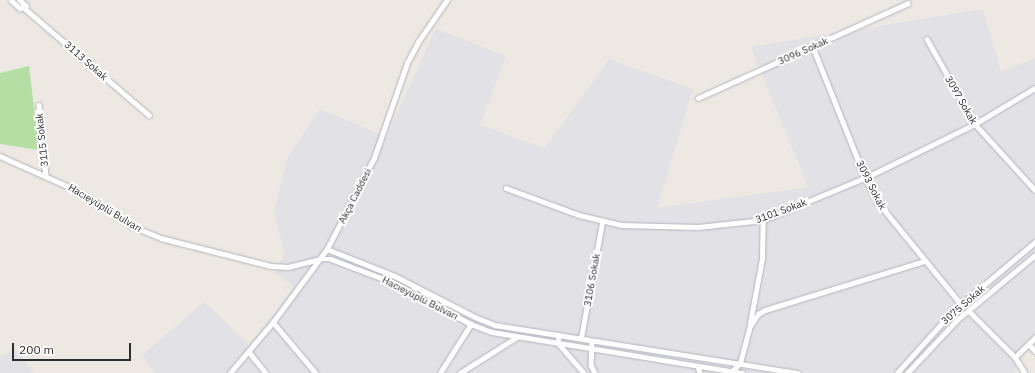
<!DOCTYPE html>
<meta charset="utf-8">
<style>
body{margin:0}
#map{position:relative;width:1035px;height:373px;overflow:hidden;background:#ede8e1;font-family:"IBM Plex Sans",sans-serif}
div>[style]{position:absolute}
.industrial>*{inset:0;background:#e2e1e6}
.green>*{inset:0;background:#b4dea3}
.roads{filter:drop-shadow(0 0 1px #b4b6bf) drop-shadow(0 0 1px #b4b6bf)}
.minor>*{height:4.5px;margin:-2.25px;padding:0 2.25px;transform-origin:2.25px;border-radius:2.25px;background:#fff}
span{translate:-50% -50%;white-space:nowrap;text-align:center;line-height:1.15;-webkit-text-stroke:4px #fff;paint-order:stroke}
.street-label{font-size:10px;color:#2d2d2d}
.scale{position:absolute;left:12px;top:343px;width:119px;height:18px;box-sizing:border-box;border:2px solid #2d2d2d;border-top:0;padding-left:5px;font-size:12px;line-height:14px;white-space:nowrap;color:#2d2d2d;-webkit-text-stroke:3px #fff;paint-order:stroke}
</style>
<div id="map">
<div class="industrial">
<div style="clip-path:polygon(983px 9px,1001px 72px,1035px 58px,1035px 342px,1023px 354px,1014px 373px,155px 373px,142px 355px,204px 302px,249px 345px,294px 287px,275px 273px,285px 253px,274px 215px,286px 161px,320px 109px,386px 137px,436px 29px,506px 56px,480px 125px,545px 148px,609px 59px,693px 89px,657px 208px,808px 187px,751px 47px)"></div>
<div style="clip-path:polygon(15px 349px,34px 373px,0 373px,0 356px)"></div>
</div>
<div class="green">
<div style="clip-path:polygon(29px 66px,39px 150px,0 144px,0 73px)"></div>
</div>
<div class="roads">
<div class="minor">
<div style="left:11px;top:0;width:12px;rotate:42deg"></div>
<div style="left:20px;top:8px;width:6px;rotate:-18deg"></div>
<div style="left:26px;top:6px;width:9px;rotate:-139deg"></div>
<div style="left:23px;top:7px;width:166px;rotate:40.6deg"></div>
<div style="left:927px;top:39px;width:98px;rotate:60.5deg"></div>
<div style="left:975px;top:124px;width:89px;rotate:47.7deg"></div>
<div style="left:813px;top:47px;width:140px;rotate:68.2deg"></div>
<div style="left:865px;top:177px;width:27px;rotate:63deg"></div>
<div style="left:877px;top:201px;width:133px;rotate:50.8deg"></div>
<div style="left:698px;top:98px;width:230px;rotate:-24.3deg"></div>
<div style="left:39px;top:105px;width:71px;rotate:84.4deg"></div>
<div style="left:0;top:156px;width:83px;rotate:24.1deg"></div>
<div style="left:76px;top:190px;width:69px;rotate:32.5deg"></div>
<div style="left:134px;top:227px;width:29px;rotate:22deg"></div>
<div style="left:161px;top:238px;width:114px;rotate:14.3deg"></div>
<div style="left:271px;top:266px;width:17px;rotate:3deg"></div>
<div style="left:288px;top:267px;width:33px;rotate:-14deg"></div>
<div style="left:320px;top:259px;width:11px"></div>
<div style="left:331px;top:259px;width:65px;rotate:20.7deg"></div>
<div style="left:392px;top:282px;width:89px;rotate:28deg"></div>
<div style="left:471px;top:324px;width:22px;rotate:21deg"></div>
<div style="left:492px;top:332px;width:254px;rotate:9.3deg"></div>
<div style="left:506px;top:188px;width:78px;rotate:20.3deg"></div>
<div style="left:579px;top:215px;width:44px;rotate:13.1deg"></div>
<div style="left:622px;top:225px;width:76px;rotate:1.5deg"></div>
<div style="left:698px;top:227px;width:65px;rotate:-6.1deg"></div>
<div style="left:763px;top:220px;width:115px;rotate:-22.5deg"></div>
<div style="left:869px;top:176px;width:118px;rotate:-26.1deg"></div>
<div style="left:975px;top:124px;width:70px;rotate:-31deg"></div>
<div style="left:327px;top:249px;width:73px;rotate:21.7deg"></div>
<div style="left:395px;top:276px;width:90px;rotate:27.1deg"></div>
<div style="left:475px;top:317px;width:22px;rotate:22deg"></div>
<div style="left:495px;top:325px;width:307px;rotate:9deg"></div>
<div style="left:969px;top:311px;width:65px;rotate:45deg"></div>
<div style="left:1015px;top:357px;width:19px;rotate:58deg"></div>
<div style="left:273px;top:322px;width:67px;rotate:49.9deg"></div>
<div style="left:750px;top:323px;width:65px;rotate:-79.4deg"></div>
<div style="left:762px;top:259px;width:39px;rotate:-89deg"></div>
<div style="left:559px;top:335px;width:8px;rotate:97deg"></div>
<div style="left:558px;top:343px;width:40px;rotate:49deg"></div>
<div style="left:581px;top:338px;width:118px;rotate:-79.7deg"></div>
<div style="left:592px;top:341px;width:24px;rotate:92deg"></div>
<div style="left:591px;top:365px;width:9px;rotate:63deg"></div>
<div style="left:1029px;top:344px;width:9px;rotate:49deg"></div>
<div style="left:249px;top:352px;width:27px;rotate:51deg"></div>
<div style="left:1015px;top:357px;width:28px;rotate:-44deg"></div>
<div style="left:698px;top:366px;width:7px;rotate:74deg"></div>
<div style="left:731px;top:372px;width:13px;rotate:-45deg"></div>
<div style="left:740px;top:363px;width:38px;rotate:-75deg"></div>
<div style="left:750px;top:326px;width:14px;rotate:-56deg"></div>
<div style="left:758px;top:314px;width:8px;rotate:-30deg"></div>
<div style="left:765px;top:310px;width:166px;rotate:-17.1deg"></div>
<div style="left:230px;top:373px;width:67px;rotate:-49.9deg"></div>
<div style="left:273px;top:322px;width:91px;rotate:-53.5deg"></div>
<div style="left:327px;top:249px;width:102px;rotate:-62.7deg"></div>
<div style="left:374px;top:158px;width:101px;rotate:-70.8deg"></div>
<div style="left:407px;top:63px;width:24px;rotate:-62deg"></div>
<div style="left:418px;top:42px;width:51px;rotate:-55.4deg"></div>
<div style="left:440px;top:373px;width:58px;rotate:-57.7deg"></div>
<div style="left:460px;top:373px;width:67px;rotate:-32.3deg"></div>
<div style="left:897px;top:373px;width:82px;rotate:-48deg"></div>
<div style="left:952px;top:312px;width:109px;rotate:-40.1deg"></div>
<div style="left:907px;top:373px;width:73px;rotate:-46.7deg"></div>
<div style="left:957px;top:320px;width:102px;rotate:-39.8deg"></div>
</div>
</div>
<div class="street-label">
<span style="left:803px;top:51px;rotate:-24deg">3096 Sokak</span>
<span style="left:86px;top:61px;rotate:41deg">3113 Sokak</span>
<span style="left:961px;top:100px;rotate:60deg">3097 Sokak</span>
<span style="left:42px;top:140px;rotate:-96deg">3115 Sokak</span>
<span style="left:871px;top:185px;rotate:63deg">3093 Sokak</span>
<span style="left:355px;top:196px;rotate:-63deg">Akça Caddesi</span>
<span style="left:105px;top:208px;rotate:31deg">Hacıeyüplü Bulvarı</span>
<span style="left:781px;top:211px;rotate:-20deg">3101 Sokak</span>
<span style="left:592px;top:280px;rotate:-80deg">3106 Sokak</span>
<span style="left:420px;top:298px;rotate:27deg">Hacıeyüplü Bulvarı</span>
<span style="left:963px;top:305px;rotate:-41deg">3075 Sokak</span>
</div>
<div class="scale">200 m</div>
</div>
